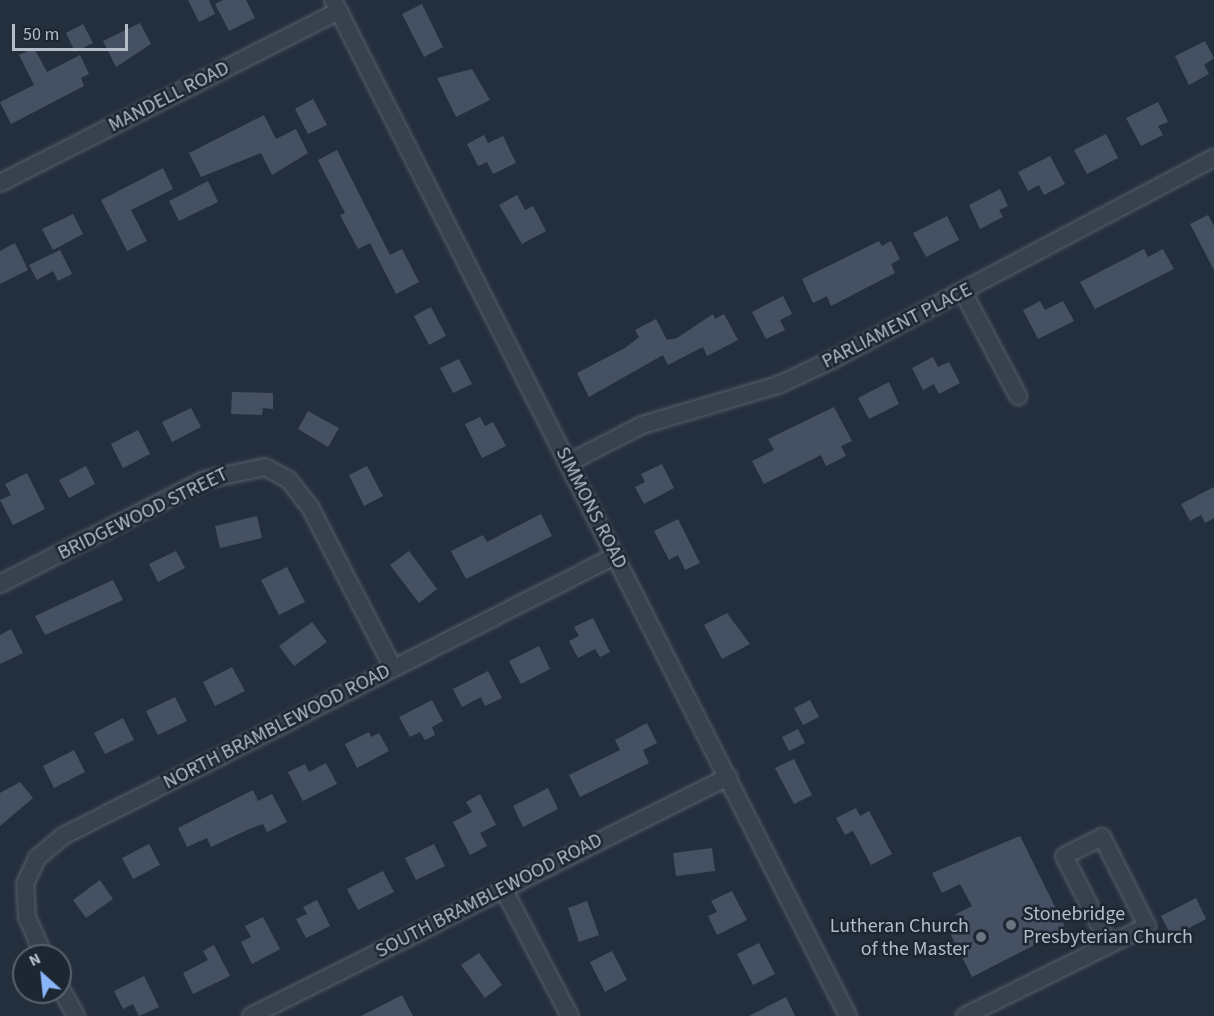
<!DOCTYPE html>
<style>
body{margin:0}
#map{position:relative;width:1214px;height:1016px;overflow:hidden;background:#242f3e;font-family:"Source Sans 3",sans-serif}
div>[style]{position:absolute}
.building>*{inset:0;background:#455162}
.roads{filter:drop-shadow(0 0 2px #565f6c) drop-shadow(0 0 2px #565f6c)}
.minor>*{height:16px;margin:-8px;padding:0 8px;transform-origin:8px;border-radius:8px;background:#38414e}
.dots>*{width:16px;height:16px;translate:-50% -50%;box-sizing:border-box;border:3px solid #1d2633;border-radius:50%}
span{translate:-50% -50%;white-space:nowrap;text-align:center;line-height:1.15;-webkit-text-stroke:5px #1d2633;paint-order:stroke}
.street-label{font-size:20px;color:#b4bcc9}
.poi-label{font-size:20px;color:#b4bcc9}
.left{translate:0 -50%;text-align:left}
.right{translate:-100% -50%;text-align:right}
.north{position:absolute;left:12px;top:944px;width:60px;height:60px;box-sizing:border-box;background:#1d2633;border:2px solid #59626f;border-radius:50%;rotate:333deg;font-size:16px;font-weight:700;line-height:24px;text-align:center;color:#b4bcc9}
.north::after{content:'';display:block;margin:auto;width:21px;height:27px;background:#8ab4f8;clip-path:polygon(50% 0,100% 100%,50% 72%,0 100%)}
.scale{position:absolute;left:12px;top:24px;width:116px;height:27px;box-sizing:border-box;border:3px solid #b4bcc9;border-top:0;padding-left:8px;font-size:18px;line-height:21px;white-space:nowrap;color:#b4bcc9;-webkit-text-stroke:4px #1d2633;paint-order:stroke}
</style>
<div id="map">
<div class="building">
<div style="clip-path:polygon(188px 0,209px 0,215px 14px,199px 22px)"></div>
<div style="clip-path:polygon(223px 0,246px 0,255px 18px,229px 31px,215px 4px)"></div>
<div style="clip-path:polygon(422px 4px,443px 47px,424px 57px,402px 14px)"></div>
<div style="clip-path:polygon(140px 23px,151px 44px,116px 67px,103px 41px)"></div>
<div style="clip-path:polygon(83px 24px,93px 43px,75px 52px,66px 33px)"></div>
<div style="clip-path:polygon(1205px 41px,1214px 58px,1204px 65px,1209px 74px,1189px 85px,1175px 56px)"></div>
<div style="clip-path:polygon(34px 48px,47px 72px,80px 55px,89px 74px,81px 78px,84px 86px,11px 124px,0 102px,34px 85px,19px 55px)"></div>
<div style="clip-path:polygon(472px 69px,490px 100px,456px 117px,437px 78px)"></div>
<div style="clip-path:polygon(313px 99px,327px 125px,308px 134px,295px 109px)"></div>
<div style="clip-path:polygon(1158px 102px,1168px 122px,1158px 126px,1163px 135px,1141px 146px,1126px 118px)"></div>
<div style="clip-path:polygon(264px 115px,276px 139px,296px 129px,308px 153px,272px 175px,261px 153px,201px 177px,189px 153px)"></div>
<div style="clip-path:polygon(1106px 134px,1118px 158px,1087px 174px,1074px 150px)"></div>
<div style="clip-path:polygon(484px 135px,488px 143px,503px 136px,516px 163px,493px 174px,487px 162px,478px 166px,467px 144px)"></div>
<div style="clip-path:polygon(337px 150px,390px 255px,402px 249px,419px 282px,396px 294px,370px 243px,358px 249px,340px 215px,345px 213px,318px 160px)"></div>
<div style="clip-path:polygon(1050px 156px,1065px 184px,1044px 195px,1039px 185px,1028px 191px,1018px 172px)"></div>
<div style="clip-path:polygon(163px 168px,173px 189px,131px 210px,147px 241px,127px 251px,101px 200px)"></div>
<div style="clip-path:polygon(208px 181px,218px 202px,179px 221px,169px 201px)"></div>
<div style="clip-path:polygon(1000px 189px,1008px 206px,999px 210px,1003px 217px,980px 229px,969px 205px)"></div>
<div style="clip-path:polygon(517px 195px,525px 210px,533px 206px,546px 231px,522px 244px,499px 205px)"></div>
<div style="clip-path:polygon(73px 214px,83px 234px,53px 250px,42px 229px)"></div>
<div style="clip-path:polygon(1208px 215px,1214px 226px,1214px 270px,1190px 224px)"></div>
<div style="clip-path:polygon(947px 216px,959px 240px,926px 257px,913px 233px)"></div>
<div style="clip-path:polygon(879px 241px,882px 246px,891px 241px,900px 259px,891px 264px,895px 273px,831px 306px,827px 296px,813px 303px,802px 279px)"></div>
<div style="clip-path:polygon(15px 243px,28px 270px,0 284px,0 251px)"></div>
<div style="clip-path:polygon(1144px 249px,1148px 257px,1163px 249px,1174px 269px,1095px 309px,1080px 282px)"></div>
<div style="clip-path:polygon(60px 250px,72px 274px,58px 281px,53px 271px,37px 280px,29px 265px)"></div>
<div style="clip-path:polygon(783px 296px,792px 314px,780px 320px,785px 330px,766px 339px,752px 312px)"></div>
<div style="clip-path:polygon(1040px 301px,1045px 310px,1063px 301px,1074px 321px,1038px 339px,1023px 310px)"></div>
<div style="clip-path:polygon(431px 307px,446px 336px,429px 345px,414px 316px)"></div>
<div style="clip-path:polygon(713px 314px,715px 319px,724px 314px,738px 340px,707px 356px,703px 347px,668px 365px,663px 355px,589px 397px,577px 373px,625px 348px,639px 337px,635px 330px,656px 319px,667px 340px,677px 338px)"></div>
<div style="clip-path:polygon(933px 357px,938px 367px,949px 362px,960px 383px,939px 394px,934px 384px,923px 390px,912px 368px)"></div>
<div style="clip-path:polygon(459px 359px,472px 384px,453px 393px,440px 368px)"></div>
<div style="clip-path:polygon(889px 382px,899px 404px,869px 419px,858px 398px)"></div>
<div style="clip-path:polygon(232px 392px,273px 393px,273px 409px,263px 408px,262px 415px,231px 414px)"></div>
<div style="clip-path:polygon(834px 407px,852px 441px,841px 446px,846px 456px,826px 466px,821px 455px,764px 484px,752px 461px,774px 450px,768px 439px)"></div>
<div style="clip-path:polygon(191px 408px,201px 427px,172px 442px,162px 422px)"></div>
<div style="clip-path:polygon(308px 411px,339px 428px,328px 447px,298px 429px)"></div>
<div style="clip-path:polygon(480px 417px,485px 426px,493px 422px,506px 446px,482px 458px,465px 424px)"></div>
<div style="clip-path:polygon(138px 430px,150px 454px,123px 468px,111px 444px)"></div>
<div style="clip-path:polygon(662px 464px,674px 488px,644px 504px,635px 487px,645px 482px,641px 474px)"></div>
<div style="clip-path:polygon(86px 466px,95px 484px,69px 498px,59px 480px)"></div>
<div style="clip-path:polygon(367px 466px,383px 496px,364px 506px,349px 475px)"></div>
<div style="clip-path:polygon(27px 473px,45px 509px,13px 525px,0 500px,11px 495px,5px 484px)"></div>
<div style="clip-path:polygon(1214px 487px,1214px 518px,1205px 523px,1201px 515px,1190px 521px,1181px 504px)"></div>
<div style="clip-path:polygon(541px 514px,552px 536px,466px 579px,451px 551px,483px 535px,487px 542px)"></div>
<div style="clip-path:polygon(257px 516px,262px 538px,220px 548px,215px 526px)"></div>
<div style="clip-path:polygon(678px 519px,700px 563px,685px 570px,678px 555px,669px 560px,654px 531px)"></div>
<div style="clip-path:polygon(176px 551px,185px 568px,158px 582px,149px 564px)"></div>
<div style="clip-path:polygon(409px 551px,437px 589px,419px 603px,390px 565px)"></div>
<div style="clip-path:polygon(287px 567px,305px 602px,279px 615px,261px 580px)"></div>
<div style="clip-path:polygon(113px 580px,123px 600px,45px 635px,35px 616px)"></div>
<div style="clip-path:polygon(727px 613px,750px 644px,722px 659px,704px 625px)"></div>
<div style="clip-path:polygon(593px 618px,610px 652px,600px 657px,595px 649px,578px 658px,569px 641px,579px 636px,574px 627px)"></div>
<div style="clip-path:polygon(312px 622px,327px 642px,294px 666px,279px 646px)"></div>
<div style="clip-path:polygon(11px 629px,23px 653px,0 664px,0 635px)"></div>
<div style="clip-path:polygon(539px 646px,550px 669px,521px 684px,509px 661px)"></div>
<div style="clip-path:polygon(232px 667px,245px 691px,215px 706px,203px 682px)"></div>
<div style="clip-path:polygon(488px 671px,502px 698px,485px 706px,481px 697px,462px 707px,453px 689px)"></div>
<div style="clip-path:polygon(175px 697px,187px 721px,158px 735px,146px 711px)"></div>
<div style="clip-path:polygon(432px 700px,443px 721px,432px 727px,435px 735px,425px 740px,420px 732px,410px 737px,399px 717px)"></div>
<div style="clip-path:polygon(810px 700px,819px 717px,803px 725px,794px 708px)"></div>
<div style="clip-path:polygon(123px 718px,134px 740px,105px 754px,94px 733px)"></div>
<div style="clip-path:polygon(647px 723px,657px 743px,643px 750px,649px 763px,580px 797px,569px 775px,620px 750px,615px 740px)"></div>
<div style="clip-path:polygon(798px 729px,805px 743px,789px 751px,782px 737px)"></div>
<div style="clip-path:polygon(369px 732px,371px 737px,379px 733px,389px 751px,357px 768px,345px 744px)"></div>
<div style="clip-path:polygon(74px 750px,85px 772px,54px 788px,43px 766px)"></div>
<div style="clip-path:polygon(794px 759px,812px 795px,794px 804px,775px 768px)"></div>
<div style="clip-path:polygon(326px 763px,337px 784px,303px 801px,288px 772px,305px 764px,309px 772px)"></div>
<div style="clip-path:polygon(20px 782px,33px 798px,0 826px,0 793px)"></div>
<div style="clip-path:polygon(548px 788px,558px 809px,523px 827px,513px 806px)"></div>
<div style="clip-path:polygon(253px 790px,258px 801px,272px 794px,287px 822px,267px 832px,263px 824px,249px 829px,211px 847px,207px 838px,187px 847px,178px 828px)"></div>
<div style="clip-path:polygon(480px 794px,496px 825px,480px 833px,487px 846px,470px 855px,453px 822px,472px 812px,466px 802px)"></div>
<div style="clip-path:polygon(856px 808px,860px 816px,869px 811px,892px 854px,871px 865px,853px 831px,845px 835px,836px 818px)"></div>
<div style="clip-path:polygon(1020px 836px,1066px 929px,972px 977px,951px 935px,964px 929px,956px 914px,972px 906px,960px 884px,942px 893px,932px 873px)"></div>
<div style="clip-path:polygon(149px 844px,160px 865px,133px 879px,122px 858px)"></div>
<div style="clip-path:polygon(434px 844px,445px 866px,416px 880px,405px 858px)"></div>
<div style="clip-path:polygon(712px 848px,715px 871px,676px 876px,673px 853px)"></div>
<div style="clip-path:polygon(383px 871px,394px 892px,358px 910px,347px 889px)"></div>
<div style="clip-path:polygon(100px 880px,113px 899px,86px 918px,73px 900px)"></div>
<div style="clip-path:polygon(732px 891px,747px 920px,717px 935px,708px 916px,717px 912px,711px 901px)"></div>
<div style="clip-path:polygon(1196px 898px,1206px 919px,1172px 937px,1161px 916px)"></div>
<div style="clip-path:polygon(317px 900px,330px 926px,306px 938px,296px 919px,307px 914px,303px 907px)"></div>
<div style="clip-path:polygon(587px 901px,599px 935px,579px 942px,568px 908px)"></div>
<div style="clip-path:polygon(263px 917px,280px 949px,252px 964px,241px 942px,251px 937px,245px 926px)"></div>
<div style="clip-path:polygon(759px 943px,775px 974px,753px 985px,737px 954px)"></div>
<div style="clip-path:polygon(214px 945px,230px 976px,193px 994px,183px 973px,208px 960px,203px 951px)"></div>
<div style="clip-path:polygon(612px 951px,627px 980px,605px 992px,590px 962px)"></div>
<div style="clip-path:polygon(479px 953px,502px 985px,485px 998px,461px 965px)"></div>
<div style="clip-path:polygon(144px 976px,159px 1007px,139px 1016px,133px 1004px,123px 1009px,114px 991px)"></div>
<div style="clip-path:polygon(402px 995px,413px 1016px,361px 1016px)"></div>
<div style="clip-path:polygon(786px 997px,795px 1016px,749px 1016px)"></div>
</div>
<div class="roads">
<div class="minor">
<div style="left:333px;top:0;width:1139px;rotate:63.12deg"></div>
<div style="left:0;top:183px;width:380px;rotate:-26.9deg"></div>
<div style="left:963px;top:292px;width:118px;rotate:62.1deg"></div>
<div style="left:568px;top:463px;width:83px;rotate:-27.2deg"></div>
<div style="left:642px;top:425px;width:142px;rotate:-16.4deg"></div>
<div style="left:778px;top:385px;width:60px;rotate:-24.8deg"></div>
<div style="left:832px;top:360px;width:432px;rotate:-27.9deg"></div>
<div style="left:0;top:584px;width:229px;rotate:-27deg"></div>
<div style="left:204px;top:480px;width:62px;rotate:-12deg"></div>
<div style="left:265px;top:467px;width:26px;rotate:28deg"></div>
<div style="left:288px;top:479px;width:36px;rotate:52deg"></div>
<div style="left:310px;top:507px;width:181px;rotate:62.7deg"></div>
<div style="left:504px;top:890px;width:142px;rotate:62.4deg"></div>
<div style="left:44px;top:956px;width:43px;rotate:-113.6deg"></div>
<div style="left:27px;top:917px;width:33px;rotate:-93deg"></div>
<div style="left:25px;top:884px;width:29px;rotate:-65deg"></div>
<div style="left:37px;top:858px;width:34px;rotate:-40deg"></div>
<div style="left:63px;top:836px;width:619px;rotate:-26.9deg"></div>
<div style="left:60px;top:987px;width:33px;rotate:61deg"></div>
<div style="left:251px;top:1016px;width:534px;rotate:-26.61deg"></div>
<div style="left:965px;top:1016px;width:203px;rotate:-26.3deg"></div>
<div style="left:1147px;top:926px;width:100px;rotate:-116.8deg"></div>
<div style="left:1102px;top:837px;width:42px;rotate:153.4deg"></div>
<div style="left:1064px;top:856px;width:99px;rotate:62.9deg"></div>
</div>
</div>
<div class="dots">
<div style="left:1011px;top:925px;background:#6b7280"></div>
<div style="left:981px;top:937px;background:#6b7280"></div>
</div>
<div class="street-label">
<span style="left:169px;top:97px;rotate:-27deg">MANDELL ROAD</span>
<span style="left:897px;top:326px;rotate:-27deg">PARLIAMENT PLACE</span>
<span style="left:591px;top:508px;rotate:63deg">SIMMONS ROAD</span>
<span style="left:143px;top:514px;rotate:-26deg">BRIDGEWOOD STREET</span>
<span style="left:277px;top:727px;rotate:-27deg">NORTH BRAMBLEWOOD ROAD</span>
<span style="left:489px;top:896px;rotate:-27deg">SOUTH BRAMBLEWOOD ROAD</span>
</div>
<div class="poi-label">
<span class="left" style="left:1023px;top:926px">Stonebridge<br>Presbyterian Church</span>
<span class="right" style="left:969px;top:938px">Lutheran Church<br>of the Master</span>
</div>
<div class="north">N</div>
<div class="scale">50 m</div>
</div>
